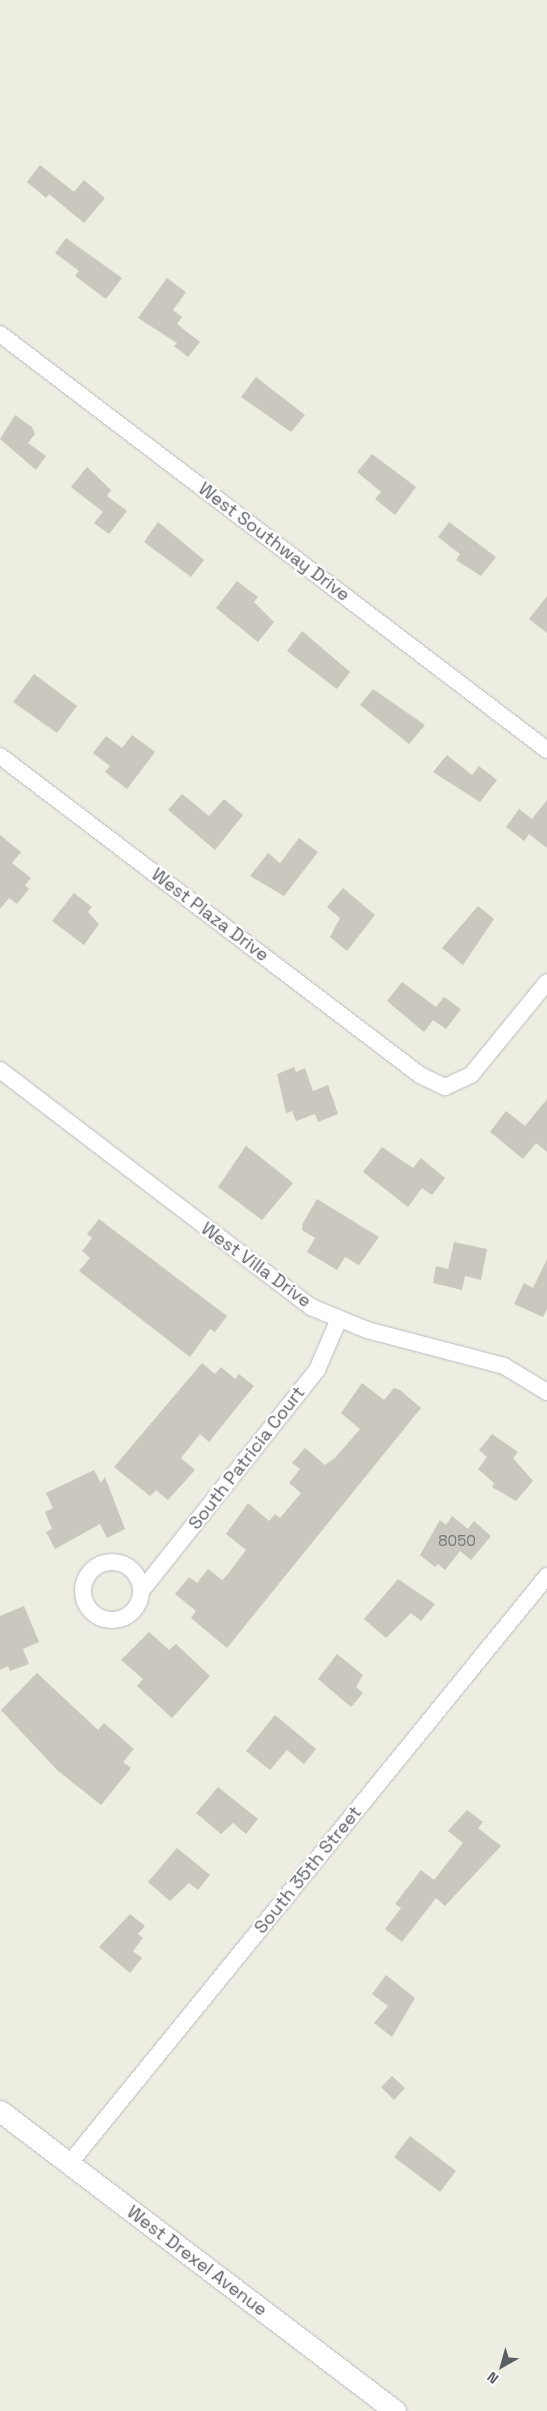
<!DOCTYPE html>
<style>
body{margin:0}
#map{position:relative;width:547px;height:2411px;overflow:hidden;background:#eeede1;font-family:"Space Grotesk",sans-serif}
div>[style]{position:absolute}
.building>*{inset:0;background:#c9c7be}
.roads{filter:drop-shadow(0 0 1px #b9bbc2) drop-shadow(0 0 1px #b9bbc2)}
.minor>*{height:16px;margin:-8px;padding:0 8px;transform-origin:8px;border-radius:8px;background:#fff}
.minor>.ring{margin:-8px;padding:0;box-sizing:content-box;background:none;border:16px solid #fff;border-radius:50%}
.tertiary>*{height:21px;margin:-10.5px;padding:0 10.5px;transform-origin:10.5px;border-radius:10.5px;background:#fff}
span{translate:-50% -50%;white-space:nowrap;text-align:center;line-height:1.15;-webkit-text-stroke:4.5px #fff;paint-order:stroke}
.number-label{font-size:15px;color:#76787a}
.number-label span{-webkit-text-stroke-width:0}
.street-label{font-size:18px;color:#5a5d64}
.north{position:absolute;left:477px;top:2341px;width:50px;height:50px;-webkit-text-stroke:4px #fff;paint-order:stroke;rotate:218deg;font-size:14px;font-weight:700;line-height:20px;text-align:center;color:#5a5d64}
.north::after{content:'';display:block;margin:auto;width:18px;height:22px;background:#5a5d64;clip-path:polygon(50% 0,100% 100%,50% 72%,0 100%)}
</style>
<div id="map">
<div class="building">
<div style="clip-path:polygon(40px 165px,74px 192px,84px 180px,105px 198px,84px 223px,49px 194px,46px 198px,27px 182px)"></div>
<div style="clip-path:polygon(66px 238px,122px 278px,106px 299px,75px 276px,79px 271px,55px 253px)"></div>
<div style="clip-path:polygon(167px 278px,186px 292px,173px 310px,182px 317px,177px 324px,200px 342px,188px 357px,174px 346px,177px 343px,138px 318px)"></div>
<div style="clip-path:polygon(256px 377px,305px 415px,291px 432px,241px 397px)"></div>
<div style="clip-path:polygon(15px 415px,32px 427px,35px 434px,28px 443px,46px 456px,36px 470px,0 439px)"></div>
<div style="clip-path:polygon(372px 454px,416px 487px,395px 515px,375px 499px,381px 492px,357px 472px)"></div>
<div style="clip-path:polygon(87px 467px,111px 490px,107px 496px,127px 511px,109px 534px,94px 523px,103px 512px,71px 487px)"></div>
<div style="clip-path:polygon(158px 522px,204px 560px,191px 577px,144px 542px)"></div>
<div style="clip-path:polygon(449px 522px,496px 557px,481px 576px,456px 560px,460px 554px,438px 537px)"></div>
<div style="clip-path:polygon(237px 581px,258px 597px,254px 602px,274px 622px,258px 642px,216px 608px)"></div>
<div style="clip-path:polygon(547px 596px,547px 633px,529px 619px)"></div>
<div style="clip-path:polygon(302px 631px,350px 672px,337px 689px,287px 651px)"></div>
<div style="clip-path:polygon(34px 674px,77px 706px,57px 733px,13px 702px)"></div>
<div style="clip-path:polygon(373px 689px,425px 725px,409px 744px,360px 705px)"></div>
<div style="clip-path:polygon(132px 735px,155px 752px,127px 789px,105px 772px,110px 766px,93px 753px,106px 736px,122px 748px)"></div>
<div style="clip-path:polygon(447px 755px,472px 775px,479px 766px,497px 780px,480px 802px,433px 772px)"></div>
<div style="clip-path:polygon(182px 794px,209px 816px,224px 799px,243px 815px,215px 850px,168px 810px)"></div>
<div style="clip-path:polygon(547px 800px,547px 848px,529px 834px,524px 841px,506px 827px,519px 809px,532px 819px)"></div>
<div style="clip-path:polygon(0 835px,21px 852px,12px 863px,31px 878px,25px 885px,29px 889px,17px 904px,9px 898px,0 909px)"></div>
<div style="clip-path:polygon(299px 838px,318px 852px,284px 896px,250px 876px,268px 853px,280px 863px)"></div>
<div style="clip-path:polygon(343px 888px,375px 915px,347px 951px,330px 937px,340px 918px,327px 907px)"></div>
<div style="clip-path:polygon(74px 893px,92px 907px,88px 912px,99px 924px,84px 945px,52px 921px)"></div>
<div style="clip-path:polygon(478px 906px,494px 919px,463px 965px,442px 948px)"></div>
<div style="clip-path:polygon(402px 982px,436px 1007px,444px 997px,461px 1009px,446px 1029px,433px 1020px,424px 1032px,387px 1001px)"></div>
<div style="clip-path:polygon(294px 1067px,296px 1072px,305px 1068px,313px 1091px,328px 1085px,338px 1114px,318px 1122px,315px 1114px,296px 1121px,292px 1111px,286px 1113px,277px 1074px)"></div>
<div style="clip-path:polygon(547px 1099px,547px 1152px,536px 1143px,523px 1159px,490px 1132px,506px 1111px,525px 1126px)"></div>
<div style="clip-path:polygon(246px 1146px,293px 1183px,262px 1220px,218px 1187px)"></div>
<div style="clip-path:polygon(382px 1147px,413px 1168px,421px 1158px,445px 1178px,432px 1195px,422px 1188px,408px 1207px,363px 1172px)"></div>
<div style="clip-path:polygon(317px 1199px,379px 1237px,359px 1265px,345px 1257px,337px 1270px,307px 1252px,315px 1238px,302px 1230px,303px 1223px)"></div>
<div style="clip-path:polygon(99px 1219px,227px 1316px,215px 1332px,210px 1329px,190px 1357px,79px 1271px,90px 1258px,82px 1251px,92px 1238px,87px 1234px)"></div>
<div style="clip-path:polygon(454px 1242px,487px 1249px,481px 1280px,465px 1276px,462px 1290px,433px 1283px,436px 1266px,448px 1269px)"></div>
<div style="clip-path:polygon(547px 1259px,547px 1309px,543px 1317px,514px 1304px,524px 1283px,533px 1288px)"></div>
<div style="clip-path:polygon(202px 1363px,215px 1374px,221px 1367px,235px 1379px,239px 1374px,254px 1386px,209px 1442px,200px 1434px,181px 1458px,195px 1470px,168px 1500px,156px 1490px,150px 1496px,114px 1467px)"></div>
<div style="clip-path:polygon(362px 1383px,384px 1400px,394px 1388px,400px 1390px,421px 1408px,227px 1648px,191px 1618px,196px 1611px,175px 1594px,189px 1577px,197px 1583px,208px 1569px,222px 1580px,228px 1574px,246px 1550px,226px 1534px,248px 1503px,269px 1521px,275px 1514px,280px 1518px,301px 1493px,289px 1483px,300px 1469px,292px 1463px,305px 1448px,325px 1465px,335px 1458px,360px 1429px,341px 1413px)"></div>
<div style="clip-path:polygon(492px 1434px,518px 1452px,513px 1458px,533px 1481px,516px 1501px,492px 1487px,494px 1483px,478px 1469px,487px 1457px,479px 1450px)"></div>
<div style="clip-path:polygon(94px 1470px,101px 1483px,105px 1477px,125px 1529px,107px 1538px,100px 1524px,55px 1549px,46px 1532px,52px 1529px,45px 1512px,53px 1508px,46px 1493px)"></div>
<div style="clip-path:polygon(452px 1516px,468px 1529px,474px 1521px,491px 1536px,471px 1560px,460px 1551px,445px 1570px,438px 1564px,435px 1567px,420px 1555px,440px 1520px,446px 1525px)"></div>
<div style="clip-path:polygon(398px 1579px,435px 1604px,421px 1621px,411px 1613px,386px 1638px,364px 1619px)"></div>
<div style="clip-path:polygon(24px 1606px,39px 1642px,23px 1649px,29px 1664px,10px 1671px,8px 1666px,0 1670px,0 1616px)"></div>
<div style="clip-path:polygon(149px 1632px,169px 1650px,176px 1644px,210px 1676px,172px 1718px,137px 1686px,143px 1679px,121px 1660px)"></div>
<div style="clip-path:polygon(337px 1654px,363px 1675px,356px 1687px,363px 1693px,351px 1707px,318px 1679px)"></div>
<div style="clip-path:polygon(37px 1673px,98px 1730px,104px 1723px,134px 1749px,123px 1762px,131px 1768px,101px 1805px,57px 1770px,1px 1710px)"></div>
<div style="clip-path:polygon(275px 1715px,316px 1749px,304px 1764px,287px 1750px,270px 1770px,246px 1751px)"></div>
<div style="clip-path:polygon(218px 1787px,258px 1819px,246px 1834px,233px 1823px,221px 1834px,196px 1813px)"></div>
<div style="clip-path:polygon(467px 1810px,483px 1822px,478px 1828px,501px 1846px,445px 1906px,436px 1898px,402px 1942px,385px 1929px,401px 1908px,395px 1904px,421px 1870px,434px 1880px,463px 1843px,448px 1831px)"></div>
<div style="clip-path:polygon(177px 1848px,210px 1875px,198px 1890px,189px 1883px,170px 1901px,148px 1882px)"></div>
<div style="clip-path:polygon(130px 1914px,145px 1926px,138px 1934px,143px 1938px,133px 1951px,142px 1958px,130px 1973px,99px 1947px)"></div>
<div style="clip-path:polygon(386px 1975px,415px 1998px,392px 2037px,374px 2023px,388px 2006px,372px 1994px)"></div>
<div style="clip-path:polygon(392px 2076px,405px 2088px,394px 2100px,381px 2087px)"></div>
<div style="clip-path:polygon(410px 2136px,456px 2171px,440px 2192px,394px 2157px)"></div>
</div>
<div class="roads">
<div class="minor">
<div style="left:0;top:334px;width:687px;rotate:37.25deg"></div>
<div style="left:0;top:756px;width:527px;rotate:37.22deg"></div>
<div style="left:420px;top:1075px;width:28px;rotate:26deg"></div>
<div style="left:445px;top:1087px;width:29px;rotate:-25deg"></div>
<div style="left:471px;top:1075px;width:120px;rotate:-50.7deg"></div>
<div style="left:0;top:1070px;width:391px;rotate:37.3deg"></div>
<div style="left:311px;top:1307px;width:61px;rotate:22.3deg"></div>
<div style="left:367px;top:1330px;width:142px;rotate:14.7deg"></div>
<div style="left:504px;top:1366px;width:50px;rotate:31.2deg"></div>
<div class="ring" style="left:83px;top:1562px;width:42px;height:42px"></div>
<div style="left:142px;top:1590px;width:281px;rotate:-51.5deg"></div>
<div style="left:317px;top:1370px;width:56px;rotate:-66.7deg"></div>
<div style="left:69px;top:2164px;width:758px;rotate:-50.89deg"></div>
</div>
<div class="tertiary">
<div style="left:0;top:2111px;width:496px;rotate:37.2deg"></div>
</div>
</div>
<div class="number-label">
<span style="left:457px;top:1541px">8050</span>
</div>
<div class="street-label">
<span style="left:274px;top:542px;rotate:37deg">West Southway Drive</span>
<span style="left:210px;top:915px;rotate:37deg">West Plaza Drive</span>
<span style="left:256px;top:1265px;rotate:36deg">West Villa Drive</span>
<span style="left:247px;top:1458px;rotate:-52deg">South Patricia Court</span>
<span style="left:308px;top:1870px;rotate:-51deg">South 35th Street</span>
<span style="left:197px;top:2261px;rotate:37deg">West Drexel Avenue</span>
</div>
<div class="north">N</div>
</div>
